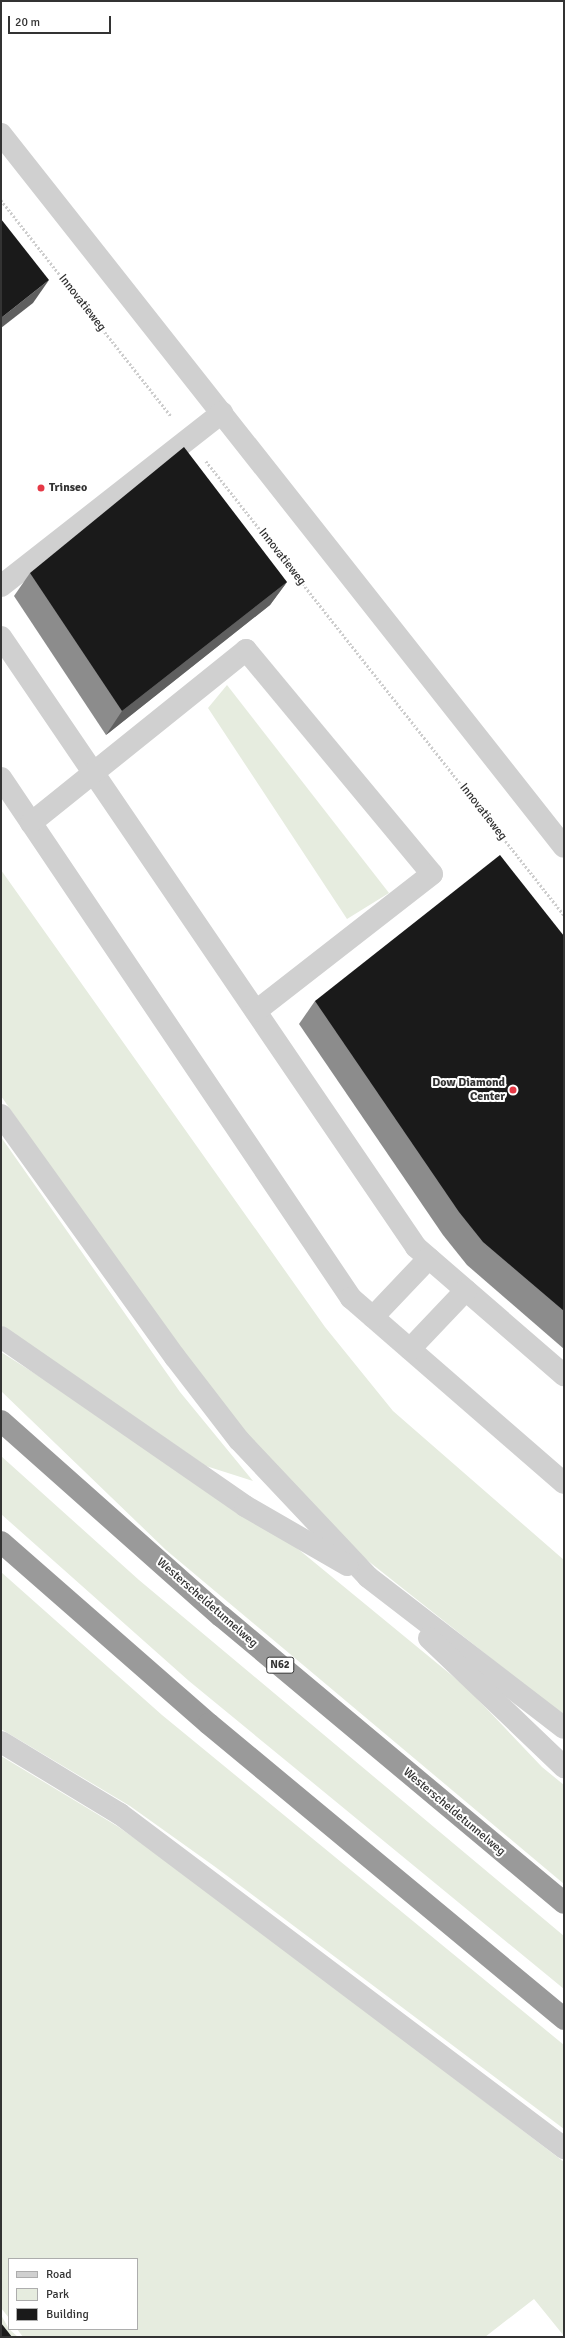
<!DOCTYPE html>
<style>
body{margin:0}
#map{position:relative;width:565px;height:2338px;overflow:hidden;background:#fff;font-family:Signika,sans-serif}
div>[style]{position:absolute}
.green>*{inset:0;background:#e6ecdf}
.path>*{height:2.5px;margin-top:-1.25px;transform-origin:0;background:repeating-linear-gradient(90deg,#cdcdcd 0 2px,transparent 0 4px)}
.minor>*{height:22px;margin:-11px;padding:0 11px;transform-origin:11px;border-radius:11px;background:#d0d0d0}
.highway>*{height:22px;margin:-11px;padding:0 11px;transform-origin:11px;border-radius:11px;background:#9a9a9a}
.wall>*{inset:0;background:#8c8c8c}
.shaded-wall>*{inset:0;background:#5f5f5f}
.building>*{inset:0;background:#1a1a1a}
.dots>*{width:11px;height:11px;translate:-50% -50%;box-sizing:border-box;border:2px solid #fff;border-radius:50%}
span{translate:-50% -50%;white-space:nowrap;text-align:center;line-height:1.15;-webkit-text-stroke:4px #fff;paint-order:stroke}
.shield-label span{padding:1px 3px;background:#fff;border:1px solid;border-radius:3px;-webkit-text-stroke-width:0}
.shield-label{font-size:11px;color:#333;font-weight:700}
.street-label{font-size:12px;color:#333}
.poi-label{font-size:12px;color:#333;font-weight:700}
.left{translate:0 -50%;text-align:left}
.right{translate:-100% -50%;text-align:right}
.frame{position:absolute;inset:0;border:2px solid #333;pointer-events:none}
.legend{position:absolute;left:8px;top:2258px;width:130px;height:72px;box-sizing:border-box;background:#fff;border:1px solid #adadad;margin:0;padding:5px 7px;list-style:none;font-size:12px;color:#333}
.legend li{display:flex;align-items:center;gap:8px;height:20px}
.legend b{width:20px;border:1px solid #adadad}
.scale{position:absolute;left:8px;top:16px;width:103px;height:18px;box-sizing:border-box;border:2px solid #333;border-top:0;padding-left:5px;font-size:12px;line-height:14px;white-space:nowrap;color:#333;-webkit-text-stroke:3px #fff;paint-order:stroke}
</style>
<div id="map">
<div class="green">
<div style="clip-path:polygon(227px 685px,389px 893px,347px 919px,208px 708px)"></div>
<div style="clip-path:polygon(1px 870px,325px 1327px,393px 1411px,564px 1560px,564px 1716px,329px 1530px,269px 1464px,114px 1259px,1px 1096px)"></div>
<div style="clip-path:polygon(1px 1137px,180px 1392px,253px 1481px,206px 1466px,1px 1325px)"></div>
<div style="clip-path:polygon(1px 1352px,136px 1438px,281px 1535px,466px 1687px,542px 1767px,564px 1785px,564px 1884px,166px 1550px,1px 1391px)"></div>
<div style="clip-path:polygon(1px 1456px,139px 1580px,564px 1936px,564px 1989px,189px 1681px,1px 1514px)"></div>
<div style="clip-path:polygon(1px 1572px,162px 1715px,564px 2045px,564px 2129px,214px 1866px,130px 1806px,1px 1729px)"></div>
<div style="clip-path:polygon(1px 1756px,117px 1826px,200px 1884px,564px 2162px,564px 2336px,534px 2299px,485px 2337px,23px 2337px,17px 2329px,137px 2329px,137px 2259px,9px 2259px,9px 2318px,1px 2308px)"></div>
<div style="clip-path:polygon(1px 2315px,9px 2329px,18px 2337px,1px 2337px)"></div>
</div>
<div class="path">
<div style="left:1px;top:200px;width:275px;rotate:51.8deg"></div>
<div style="left:206px;top:461px;width:578px;rotate:51.74deg"></div>
</div>
<div class="minor">
<div style="left:1px;top:134px;width:908px;rotate:51.7deg"></div>
<div style="left:1px;top:586px;width:281px;rotate:-38.1deg"></div>
<div style="left:1px;top:637px;width:738px;rotate:55.77deg"></div>
<div style="left:416px;top:1247px;width:196px;rotate:40.9deg"></div>
<div style="left:1px;top:778px;width:627px;rotate:56.06deg"></div>
<div style="left:351px;top:1298px;width:282px;rotate:41deg"></div>
<div style="left:31px;top:823px;width:276px;rotate:-38.8deg"></div>
<div style="left:246px;top:650px;width:291px;rotate:50.3deg"></div>
<div style="left:432px;top:874px;width:223px;rotate:142.1deg"></div>
<div style="left:1px;top:1115px;width:298px;rotate:54.3deg"></div>
<div style="left:175px;top:1357px;width:105px;rotate:52.4deg"></div>
<div style="left:239px;top:1440px;width:188px;rotate:46.7deg"></div>
<div style="left:368px;top:1577px;width:247px;rotate:37.6deg"></div>
<div style="left:373px;top:1317px;width:81px;rotate:-46.5deg"></div>
<div style="left:1px;top:1337px;width:297px;rotate:34.7deg"></div>
<div style="left:245px;top:1506px;width:118px;rotate:30deg"></div>
<div style="left:410px;top:1349px;width:81px;rotate:-46.5deg"></div>
<div style="left:429px;top:1638px;width:187px;rotate:43.7deg"></div>
<div style="left:1px;top:1742px;width:139px;rotate:31.2deg"></div>
<div style="left:120px;top:1814px;width:556px;rotate:36.95deg"></div>
</div>
<div class="highway">
<div style="left:1px;top:1421px;width:294px;rotate:41.6deg"></div>
<div style="left:221px;top:1616px;width:447px;rotate:39.9deg"></div>
<div style="left:1px;top:1542px;width:276px;rotate:41.2deg"></div>
<div style="left:209px;top:1724px;width:462px;rotate:39.7deg"></div>
</div>
<div class="wall">
<div style="clip-path:polygon(30px 573px,287px 582px,270px 605px,106px 735px,14px 596px)"></div>
<div style="clip-path:polygon(564px 936px,564px 1349px,467px 1265px,443px 1235px,299px 1024px,315px 1001px)"></div>
</div>
<div class="shaded-wall">
<div style="clip-path:polygon(49px 280px,33px 303px,1px 328px,1px 318px)"></div>
<div style="clip-path:polygon(287px 582px,270px 605px,106px 735px,122px 711px)"></div>
</div>
<div class="building">
<div style="clip-path:polygon(1px 219px,49px 280px,1px 318px)"></div>
<div style="clip-path:polygon(184px 447px,287px 582px,122px 711px,30px 573px)"></div>
<div style="clip-path:polygon(500px 855px,564px 936px,564px 1311px,483px 1242px,459px 1212px,315px 1001px)"></div>
<div style="clip-path:polygon(1px 2323px,12px 2337px,1px 2337px)"></div>
</div>
<div class="dots">
<div style="left:41px;top:488px;background:#e63946"></div>
<div style="left:513px;top:1090px;background:#e63946"></div>
</div>
<div class="shield-label">
<span style="left:280px;top:1665px">N62</span>
</div>
<div class="street-label">
<span style="left:82px;top:303px;rotate:52deg">Innovatieweg</span>
<span style="left:282px;top:557px;rotate:52deg">Innovatieweg</span>
<span style="left:483px;top:812px;rotate:52deg">Innovatieweg</span>
<span style="left:207px;top:1603px;rotate:41deg">Westerscheldetunnelweg</span>
<span style="left:454px;top:1812px;rotate:40deg">Westerscheldetunnelweg</span>
</div>
<div class="poi-label">
<span class="left" style="left:49px;top:488px">Trinseo</span>
<span class="right" style="left:505px;top:1090px">Dow Diamond<br>Center</span>
</div>
<div class="frame"></div>
<ul class="legend">
<li><b style="height:5px;background:#d0d0d0"></b>Road</li>
<li><b style="height:11px;background:#e6ecdf"></b>Park</li>
<li><b style="height:11px;background:#1a1a1a"></b>Building</li>
</ul>
<div class="scale">20 m</div>
</div>
